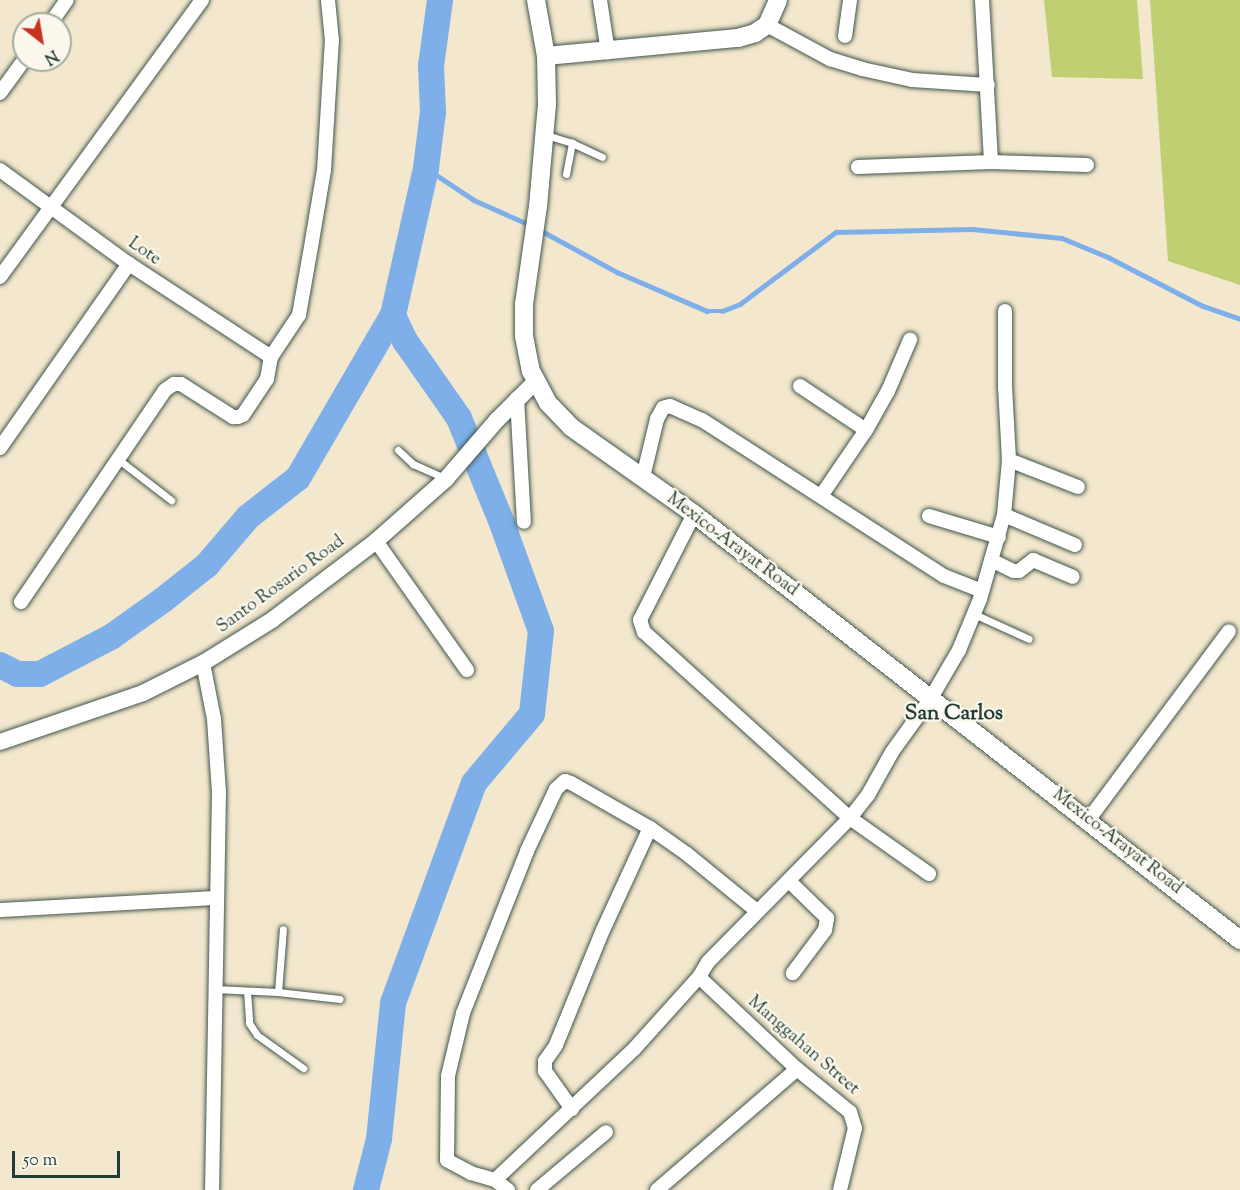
<!DOCTYPE html>
<style>
body{margin:0}
#map{position:relative;width:1240px;height:1190px;overflow:hidden;background:#f3e7cd;font-family:"Sorts Mill Goudy",serif}
div>[style]{position:absolute}
.green>*{inset:0;background:#bfcf72}
.stream>*{height:4.5px;margin:-2.25px;padding:0 2.25px;transform-origin:2.25px;border-radius:2.25px;background:#7eafe9}
.river>*{height:26px;margin:-13px;padding:0 13px;transform-origin:13px;border-radius:13px;background:#7eafe9}
.roads{filter:drop-shadow(0 0 2px #3f564b) drop-shadow(0 0 2px #3f564b)}
.service>*{height:7px;margin:-3.5px;padding:0 3.5px;transform-origin:3.5px;border-radius:3.5px;background:#fff}
.minor>*{height:14px;margin:-7px;padding:0 7px;transform-origin:7px;border-radius:7px;background:#fff}
.tertiary>*{height:16px;margin:-8px;padding:0 8px;transform-origin:8px;border-radius:8px;background:#fff}
.secondary>*{height:18px;margin:-9px;padding:0 9px;transform-origin:9px;border-radius:9px;background:#fff}
span{translate:-50% -50%;white-space:nowrap;text-align:center;line-height:1.15;-webkit-text-stroke:4.5px #fbf7ec;paint-order:stroke}
.street-label{font-size:18px;color:#1f3d34}
.quarter-label{font-size:21px;color:#1f3d34;font-weight:700}
.north{position:absolute;left:12px;top:12px;width:60px;height:60px;box-sizing:border-box;background:#fbf7ec;border:2px solid #a3ada2;border-radius:50%;rotate:149deg;font-size:16px;font-weight:700;line-height:24px;text-align:center;color:#1f3d34}
.north::after{content:'';display:block;margin:auto;width:21px;height:27px;background:#c8321e;clip-path:polygon(50% 0,100% 100%,50% 72%,0 100%)}
.scale{position:absolute;left:12px;top:1151px;width:108px;height:27px;box-sizing:border-box;border:3px solid #1f3d34;border-top:0;padding-left:8px;font-size:18px;line-height:21px;white-space:nowrap;color:#1f3d34;-webkit-text-stroke:4px #fbf7ec;paint-order:stroke}
</style>
<div id="map">
<div class="green">
<div style="clip-path:polygon(1044px 0,1137px 0,1143px 79px,1052px 77px)"></div>
<div style="clip-path:polygon(1150px 0,1240px 0,1240px 285px,1168px 261px)"></div>
</div>
<div class="stream">
<div style="left:426px;top:168px;width:58px;rotate:33.7deg"></div>
<div style="left:474px;top:200px;width:61px;rotate:24.1deg"></div>
<div style="left:540px;top:230px;width:88px;rotate:28.6deg"></div>
<div style="left:617px;top:272px;width:98px;rotate:23.4deg"></div>
<div style="left:707px;top:311px;width:15px"></div>
<div style="left:722px;top:311px;width:19px;rotate:-21deg"></div>
<div style="left:740px;top:304px;width:120px;rotate:-36.9deg"></div>
<div style="left:836px;top:232px;width:136px;rotate:-1.3deg"></div>
<div style="left:972px;top:229px;width:90px;rotate:5.7deg"></div>
<div style="left:1062px;top:238px;width:50px;rotate:22.4deg"></div>
<div style="left:1108px;top:257px;width:107px;rotate:27.3deg"></div>
<div style="left:1203px;top:306px;width:39px;rotate:19deg"></div>
</div>
<div class="river">
<div style="left:0;top:665px;width:20px;rotate:27deg"></div>
<div style="left:18px;top:674px;width:22px"></div>
<div style="left:40px;top:674px;width:80px;rotate:-27.5deg"></div>
<div style="left:111px;top:637px;width:64px;rotate:-35.4deg"></div>
<div style="left:163px;top:600px;width:56px;rotate:-38.5deg"></div>
<div style="left:207px;top:565px;width:63px;rotate:-49.5deg"></div>
<div style="left:248px;top:517px;width:63px;rotate:-38deg"></div>
<div style="left:298px;top:478px;width:189px;rotate:-59.8deg"></div>
<div style="left:393px;top:315px;width:151px;rotate:-77.3deg"></div>
<div style="left:426px;top:168px;width:56px;rotate:-82.9deg"></div>
<div style="left:433px;top:112px;width:46px;rotate:-92.5deg"></div>
<div style="left:431px;top:66px;width:67px;rotate:-82.2deg"></div>
<div style="left:366px;top:1190px;width:53px;rotate:-75.7deg"></div>
<div style="left:379px;top:1139px;width:137px;rotate:-84.1deg"></div>
<div style="left:393px;top:1003px;width:234px;rotate:-69.8deg"></div>
<div style="left:474px;top:783px;width:90px;rotate:-50deg"></div>
<div style="left:532px;top:714px;width:83px;rotate:-83.8deg"></div>
<div style="left:541px;top:631px;width:115px;rotate:-109.9deg"></div>
<div style="left:502px;top:523px;width:113px;rotate:-112.3deg"></div>
<div style="left:459px;top:418px;width:94px;rotate:-125deg"></div>
<div style="left:405px;top:341px;width:29px;rotate:-115deg"></div>
</div>
<div class="roads">
<div class="service">
<div style="left:546px;top:135px;width:27px;rotate:17deg"></div>
<div style="left:572px;top:143px;width:33px;rotate:25deg"></div>
<div style="left:566px;top:174px;width:32px;rotate:-79deg"></div>
<div style="left:398px;top:450px;width:21px;rotate:43deg"></div>
<div style="left:413px;top:464px;width:36px;rotate:24deg"></div>
<div style="left:119px;top:460px;width:66px;rotate:37.6deg"></div>
<div style="left:974px;top:614px;width:60px;rotate:24.4deg"></div>
<div style="left:214px;top:989px;width:64px;rotate:2.7deg"></div>
<div style="left:278px;top:992px;width:62px;rotate:6.4deg"></div>
<div style="left:247px;top:991px;width:32px;rotate:86deg"></div>
<div style="left:249px;top:1023px;width:14px;rotate:56deg"></div>
<div style="left:257px;top:1035px;width:57px;rotate:35.7deg"></div>
<div style="left:278px;top:992px;width:63px;rotate:-85.5deg"></div>
</div>
<div class="minor">
<div style="left:600px;top:0;width:53px;rotate:81.3deg"></div>
<div style="left:982px;top:0;width:162px;rotate:86.8deg"></div>
<div style="left:50px;top:24px;width:29px;rotate:-55deg"></div>
<div style="left:767px;top:25px;width:72px;rotate:28.4deg"></div>
<div style="left:830px;top:59px;width:34px;rotate:17deg"></div>
<div style="left:862px;top:69px;width:51px;rotate:12.4deg"></div>
<div style="left:912px;top:80px;width:76px;rotate:3.8deg"></div>
<div style="left:845px;top:36px;width:36px;rotate:-82deg"></div>
<div style="left:0;top:93px;width:41px;rotate:-54deg"></div>
<div style="left:858px;top:167px;width:133px;rotate:-2.2deg"></div>
<div style="left:991px;top:162px;width:96px;rotate:1.8deg"></div>
<div style="left:0;top:170px;width:160px;rotate:36.1deg"></div>
<div style="left:129px;top:264px;width:170px;rotate:33.2deg"></div>
<div style="left:0;top:277px;width:343px;rotate:-53.9deg"></div>
<div style="left:800px;top:386px;width:79px;rotate:33.7deg"></div>
<div style="left:517px;top:398px;width:124px;rotate:86.8deg"></div>
<div style="left:0;top:448px;width:225px;rotate:-55deg"></div>
<div style="left:1009px;top:460px;width:74px;rotate:21.4deg"></div>
<div style="left:643px;top:477px;width:60px;rotate:-76.4deg"></div>
<div style="left:657px;top:419px;width:13px;rotate:-61deg"></div>
<div style="left:663px;top:408px;width:7px;rotate:-16deg"></div>
<div style="left:670px;top:406px;width:35px;rotate:24deg"></div>
<div style="left:702px;top:420px;width:288px;rotate:32.8deg"></div>
<div style="left:944px;top:576px;width:41px;rotate:21.5deg"></div>
<div style="left:821px;top:496px;width:80px;rotate:-55.7deg"></div>
<div style="left:866px;top:430px;width:45px;rotate:-60.6deg"></div>
<div style="left:888px;top:391px;width:56px;rotate:-66.7deg"></div>
<div style="left:694px;top:514px;width:119px;rotate:117deg"></div>
<div style="left:640px;top:620px;width:13px;rotate:72deg"></div>
<div style="left:644px;top:632px;width:278px;rotate:42.1deg"></div>
<div style="left:850px;top:818px;width:97px;rotate:35.3deg"></div>
<div style="left:1004px;top:515px;width:77px;rotate:22.9deg"></div>
<div style="left:929px;top:516px;width:73px;rotate:16.7deg"></div>
<div style="left:376px;top:541px;width:158px;rotate:54.8deg"></div>
<div style="left:991px;top:560px;width:25px;rotate:26deg"></div>
<div style="left:1014px;top:571px;width:5px"></div>
<div style="left:1019px;top:571px;width:18px;rotate:-38deg"></div>
<div style="left:1033px;top:560px;width:43px;rotate:23deg"></div>
<div style="left:21px;top:602px;width:256px;rotate:-55.8deg"></div>
<div style="left:165px;top:390px;width:11px;rotate:-34deg"></div>
<div style="left:174px;top:384px;width:7px"></div>
<div style="left:181px;top:384px;width:62px;rotate:32.4deg"></div>
<div style="left:233px;top:417px;width:5px"></div>
<div style="left:238px;top:417px;width:5px;rotate:-22deg"></div>
<div style="left:243px;top:415px;width:43px;rotate:-56.3deg"></div>
<div style="left:267px;top:379px;width:22px;rotate:-80deg"></div>
<div style="left:271px;top:357px;width:50px;rotate:-56.3deg"></div>
<div style="left:299px;top:315px;width:75px;rotate:-80deg"></div>
<div style="left:312px;top:241px;width:72px;rotate:-80.4deg"></div>
<div style="left:324px;top:170px;width:129px;rotate:-86.5deg"></div>
<div style="left:332px;top:41px;width:41px;rotate:-95.6deg"></div>
<div style="left:203px;top:663px;width:57px;rotate:78.9deg"></div>
<div style="left:214px;top:719px;width:73px;rotate:86.1deg"></div>
<div style="left:219px;top:792px;width:398px;rotate:91deg"></div>
<div style="left:1089px;top:819px;width:234px;rotate:-53.3deg"></div>
<div style="left:790px;top:882px;width:52px;rotate:44.2deg"></div>
<div style="left:827px;top:918px;width:12px;rotate:99deg"></div>
<div style="left:825px;top:930px;width:54px;rotate:126.7deg"></div>
<div style="left:0;top:910px;width:217px;rotate:-3.2deg"></div>
<div style="left:699px;top:977px;width:134px;rotate:43.2deg"></div>
<div style="left:797px;top:1069px;width:68px;rotate:39.1deg"></div>
<div style="left:850px;top:1112px;width:17px;rotate:73deg"></div>
<div style="left:855px;top:1128px;width:64px;rotate:103.6deg"></div>
<div style="left:572px;top:1109px;width:47px;rotate:-125.4deg"></div>
<div style="left:545px;top:1071px;width:10px;rotate:-90deg"></div>
<div style="left:545px;top:1061px;width:19px;rotate:-55deg"></div>
<div style="left:556px;top:1045px;width:124px;rotate:-67.8deg"></div>
<div style="left:603px;top:930px;width:112px;rotate:-65.3deg"></div>
<div style="left:495px;top:1180px;width:192px;rotate:-43.3deg"></div>
<div style="left:635px;top:1048px;width:96px;rotate:-48deg"></div>
<div style="left:699px;top:977px;width:17px;rotate:-59deg"></div>
<div style="left:708px;top:962px;width:202px;rotate:-45.4deg"></div>
<div style="left:850px;top:818px;width:29px;rotate:-52deg"></div>
<div style="left:868px;top:795px;width:49px;rotate:-60.8deg"></div>
<div style="left:892px;top:752px;width:67px;rotate:-54.2deg"></div>
<div style="left:931px;top:698px;width:56px;rotate:-59.7deg"></div>
<div style="left:959px;top:650px;width:55px;rotate:-67.6deg"></div>
<div style="left:980px;top:599px;width:87px;rotate:-74.1deg"></div>
<div style="left:1004px;top:515px;width:55px;rotate:-84.8deg"></div>
<div style="left:1009px;top:460px;width:73px;rotate:-93.1deg"></div>
<div style="left:1005px;top:387px;width:76px;rotate:-90deg"></div>
<div style="left:508px;top:1190px;width:16px;rotate:-142deg"></div>
<div style="left:495px;top:1180px;width:25px;rotate:-164deg"></div>
<div style="left:471px;top:1173px;width:27px;rotate:-152deg"></div>
<div style="left:447px;top:1160px;width:84px;rotate:-89.3deg"></div>
<div style="left:448px;top:1076px;width:65px;rotate:-76.6deg"></div>
<div style="left:463px;top:1013px;width:174px;rotate:-68.4deg"></div>
<div style="left:527px;top:851px;width:68px;rotate:-64.9deg"></div>
<div style="left:556px;top:789px;width:12px;rotate:-42deg"></div>
<div style="left:565px;top:781px;width:6px;rotate:18deg"></div>
<div style="left:571px;top:783px;width:91px;rotate:29.7deg"></div>
<div style="left:650px;top:828px;width:45px;rotate:35.1deg"></div>
<div style="left:687px;top:854px;width:90px;rotate:39.2deg"></div>
<div style="left:537px;top:1190px;width:90px;rotate:-40deg"></div>
<div style="left:657px;top:1190px;width:185px;rotate:-40.8deg"></div>
</div>
<div class="tertiary">
<div style="left:0;top:742px;width:151px;rotate:-18.9deg"></div>
<div style="left:143px;top:693px;width:67px;rotate:-26.6deg"></div>
<div style="left:203px;top:663px;width:81px;rotate:-31.9deg"></div>
<div style="left:272px;top:620px;width:131px;rotate:-37.2deg"></div>
<div style="left:376px;top:541px;width:94px;rotate:-41.5deg"></div>
<div style="left:446px;top:479px;width:78px;rotate:-49.2deg"></div>
<div style="left:497px;top:420px;width:54px;rotate:-45deg"></div>
</div>
<div class="secondary">
<div style="left:536px;top:0;width:57px;rotate:79.9deg"></div>
<div style="left:546px;top:56px;width:48px;rotate:88.8deg"></div>
<div style="left:547px;top:104px;width:102px;rotate:95deg"></div>
<div style="left:538px;top:206px;width:99px;rotate:98.1deg"></div>
<div style="left:524px;top:304px;width:32px;rotate:90deg"></div>
<div style="left:524px;top:336px;width:36px;rotate:79deg"></div>
<div style="left:531px;top:371px;width:36px;rotate:62deg"></div>
<div style="left:548px;top:403px;width:33px;rotate:46deg"></div>
<div style="left:571px;top:427px;width:151px;rotate:35.3deg"></div>
<div style="left:694px;top:514px;width:693px;rotate:37.96deg"></div>
<div style="left:546px;top:56px;width:193px;rotate:-5.4deg"></div>
<div style="left:738px;top:38px;width:18px;rotate:-16deg"></div>
<div style="left:755px;top:33px;width:14px;rotate:-34deg"></div>
<div style="left:767px;top:25px;width:27px;rotate:-66deg"></div>
</div>
</div>
<div class="street-label">
<span style="left:144px;top:252px;rotate:35deg">Lote</span>
<span style="left:732px;top:545px;rotate:37deg">Mexico-Arayat Road</span>
<span style="left:281px;top:585px;rotate:-36deg">Santo Rosario Road</span>
<span style="left:1117px;top:842px;rotate:38deg">Mexico-Arayat Road</span>
<span style="left:803px;top:1046px;rotate:41deg">Manggahan Street</span>
</div>
<div class="quarter-label">
<span style="left:954px;top:714px">San Carlos</span>
</div>
<div class="north">N</div>
<div class="scale">50 m</div>
</div>
